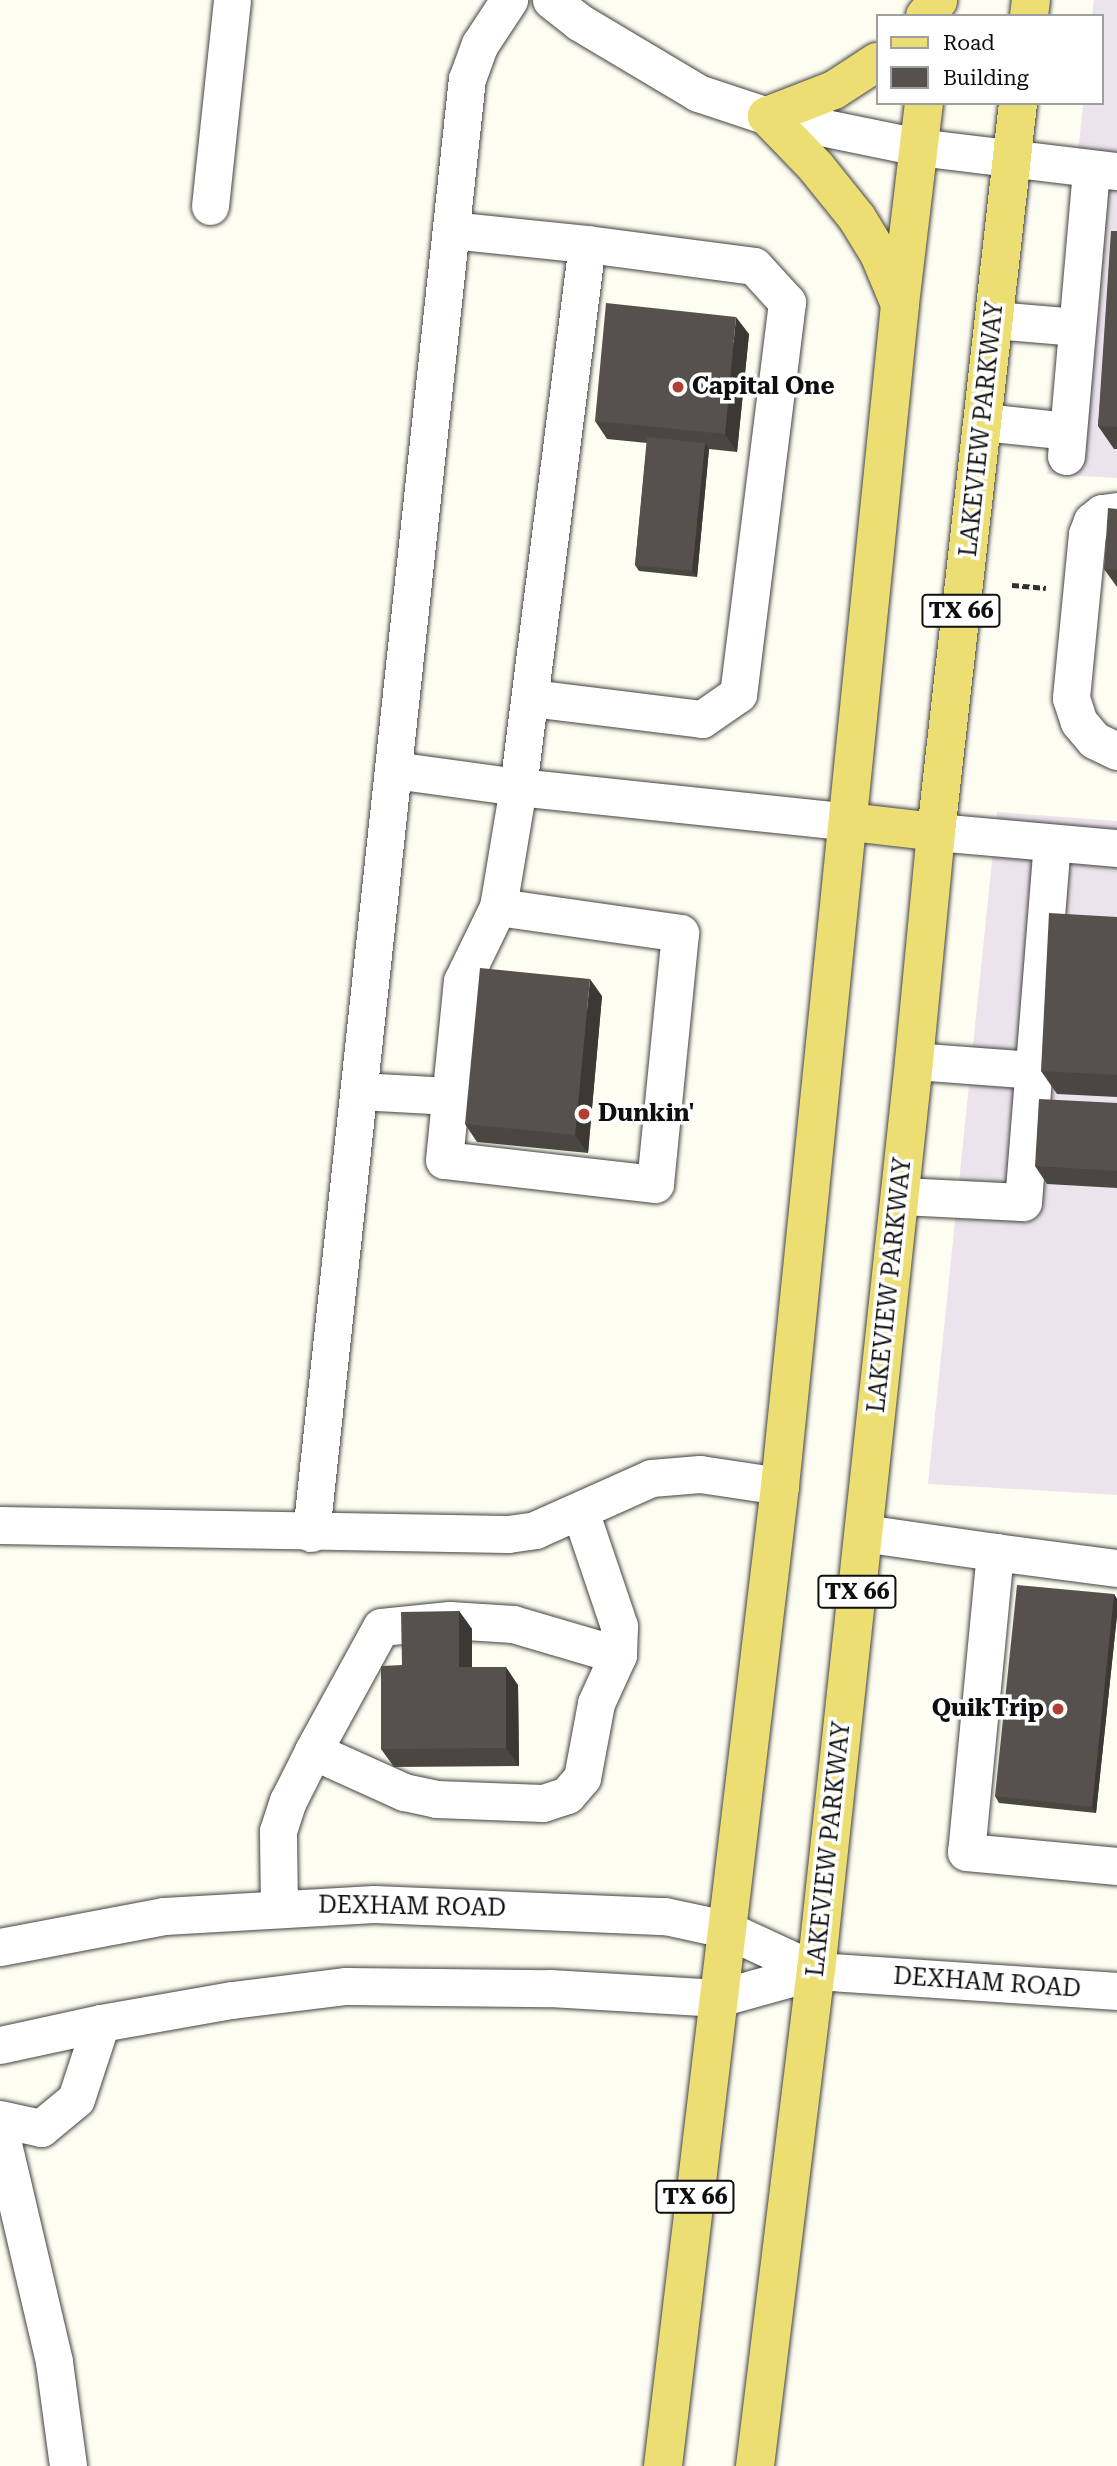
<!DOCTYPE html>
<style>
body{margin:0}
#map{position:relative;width:1117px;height:2466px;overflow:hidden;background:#fefdf1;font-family:"Roboto Serif",serif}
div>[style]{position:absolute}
.industrial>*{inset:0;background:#ece4ec}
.path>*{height:4.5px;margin-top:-2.25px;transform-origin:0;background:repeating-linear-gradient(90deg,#313131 0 7px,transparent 0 10.5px)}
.roads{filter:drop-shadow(0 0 2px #424242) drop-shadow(0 0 2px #424242)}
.minor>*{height:37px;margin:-18.5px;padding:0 18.5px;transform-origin:18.5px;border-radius:18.5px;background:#fff}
.major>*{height:38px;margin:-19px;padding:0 19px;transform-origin:19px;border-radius:19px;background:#ecde73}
.wall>*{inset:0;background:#4a4641}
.shaded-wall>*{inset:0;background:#3c3935}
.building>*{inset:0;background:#56514c}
.dots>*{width:19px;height:19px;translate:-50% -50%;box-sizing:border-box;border:4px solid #fff;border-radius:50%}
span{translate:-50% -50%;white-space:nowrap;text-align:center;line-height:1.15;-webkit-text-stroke:7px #fff;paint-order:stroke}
.shield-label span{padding:2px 5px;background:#fff;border:2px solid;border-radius:5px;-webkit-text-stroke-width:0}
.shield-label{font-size:23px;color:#0f0f0f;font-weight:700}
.poi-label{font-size:24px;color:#0f0f0f;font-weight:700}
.left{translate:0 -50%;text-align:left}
.right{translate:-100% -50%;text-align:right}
.street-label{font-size:24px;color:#0f0f0f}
.legend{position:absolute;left:876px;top:14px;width:228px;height:91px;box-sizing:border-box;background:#fff;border:2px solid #9f9f9f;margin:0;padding:9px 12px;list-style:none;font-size:21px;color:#0f0f0f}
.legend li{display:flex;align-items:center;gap:14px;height:35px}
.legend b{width:35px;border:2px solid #9f9f9f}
</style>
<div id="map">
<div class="industrial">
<div style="clip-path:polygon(1094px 0,1117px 0,1117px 478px,1047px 474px,1083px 103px,1101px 103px,1101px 16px,1092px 16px)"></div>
<div style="clip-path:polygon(997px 812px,1117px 821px,1117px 1495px,928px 1484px)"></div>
</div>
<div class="path">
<div style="left:1012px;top:585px;width:34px;rotate:5deg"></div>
</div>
<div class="roads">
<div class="minor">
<div style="left:551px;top:0;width:36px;rotate:38deg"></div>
<div style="left:579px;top:22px;width:139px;rotate:30.8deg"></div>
<div style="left:698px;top:93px;width:73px;rotate:18.4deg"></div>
<div style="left:767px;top:116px;width:154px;rotate:11.6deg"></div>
<div style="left:918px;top:147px;width:200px;rotate:6.9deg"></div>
<div style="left:210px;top:206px;width:207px;rotate:-83.9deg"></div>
<div style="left:451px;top:230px;width:137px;rotate:5.9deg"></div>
<div style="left:994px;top:320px;width:83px;rotate:4.8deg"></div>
<div style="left:983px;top:422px;width:85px;rotate:6deg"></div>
<div style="left:1066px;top:456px;width:288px;rotate:-85deg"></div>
<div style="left:1117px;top:511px;width:15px;rotate:172deg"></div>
<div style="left:1102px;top:513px;width:13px;rotate:141deg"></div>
<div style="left:1092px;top:521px;width:14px;rotate:111deg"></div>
<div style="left:1087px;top:534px;width:165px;rotate:95.6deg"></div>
<div style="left:1071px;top:698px;width:25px;rotate:72deg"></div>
<div style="left:1079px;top:722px;width:23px;rotate:50deg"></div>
<div style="left:1094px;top:740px;width:25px;rotate:26deg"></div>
<div style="left:394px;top:770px;width:125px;rotate:7.8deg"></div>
<div style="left:518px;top:787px;width:334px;rotate:6deg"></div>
<div style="left:936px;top:832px;width:182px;rotate:5.1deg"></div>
<div style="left:498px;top:907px;width:184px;rotate:8.1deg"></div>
<div style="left:680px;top:933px;width:252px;rotate:95.7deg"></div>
<div style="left:655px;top:1184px;width:212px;rotate:-173.5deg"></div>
<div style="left:444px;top:1160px;width:180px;rotate:-84.3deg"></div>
<div style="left:462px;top:981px;width:82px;rotate:-64.1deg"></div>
<div style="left:498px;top:907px;width:122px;rotate:-80.5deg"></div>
<div style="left:518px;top:787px;width:547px;rotate:-82.76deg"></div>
<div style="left:587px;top:244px;width:168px;rotate:7.5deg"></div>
<div style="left:754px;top:266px;width:49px;rotate:47.5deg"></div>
<div style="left:787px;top:302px;width:395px;rotate:97.1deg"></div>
<div style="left:738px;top:694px;width:44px;rotate:145.2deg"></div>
<div style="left:702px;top:719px;width:173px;rotate:-173deg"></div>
<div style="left:914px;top:1061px;width:120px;rotate:4.3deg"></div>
<div style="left:359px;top:1091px;width:91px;rotate:3.1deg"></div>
<div style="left:900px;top:1196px;width:123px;rotate:2.8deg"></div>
<div style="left:1023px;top:1202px;width:360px;rotate:-85.4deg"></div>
<div style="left:0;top:1525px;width:508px;rotate:1.01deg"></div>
<div style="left:508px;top:1534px;width:27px;rotate:-8deg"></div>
<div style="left:535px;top:1530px;width:127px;rotate:-24.1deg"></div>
<div style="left:651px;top:1478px;width:49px;rotate:-4.7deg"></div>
<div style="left:700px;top:1474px;width:81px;rotate:8.5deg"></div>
<div style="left:311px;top:1533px;width:1462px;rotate:-83.88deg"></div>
<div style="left:467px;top:79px;width:37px;rotate:-70deg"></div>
<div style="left:480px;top:44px;width:53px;rotate:-56.6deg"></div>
<div style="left:863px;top:1533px;width:133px;rotate:8.2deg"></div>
<div style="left:995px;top:1552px;width:301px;rotate:95.5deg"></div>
<div style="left:966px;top:1852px;width:152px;rotate:5.3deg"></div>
<div style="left:995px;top:1552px;width:123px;rotate:7.5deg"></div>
<div style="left:313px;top:1751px;width:141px;rotate:-61.3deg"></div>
<div style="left:381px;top:1627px;width:69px;rotate:-5.8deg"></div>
<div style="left:450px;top:1620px;width:63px;rotate:3.6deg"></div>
<div style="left:513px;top:1624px;width:109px;rotate:16.4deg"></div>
<div style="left:279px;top:1907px;width:76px;rotate:-90.8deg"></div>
<div style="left:278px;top:1831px;width:32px;rotate:-72deg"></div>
<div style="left:288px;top:1801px;width:56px;rotate:-63.4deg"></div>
<div style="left:313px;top:1751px;width:100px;rotate:24.3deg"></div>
<div style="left:404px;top:1792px;width:33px;rotate:12deg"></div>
<div style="left:436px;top:1799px;width:107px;rotate:2.1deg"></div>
<div style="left:543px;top:1803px;width:25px;rotate:-18deg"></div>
<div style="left:567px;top:1795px;width:23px;rotate:-49deg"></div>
<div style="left:582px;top:1778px;width:76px;rotate:-79.4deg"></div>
<div style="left:596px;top:1703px;width:53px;rotate:-65.4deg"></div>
<div style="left:618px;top:1655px;width:29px;rotate:-88deg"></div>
<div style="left:619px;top:1626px;width:121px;rotate:-108.7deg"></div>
<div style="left:0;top:1947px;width:167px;rotate:-10.7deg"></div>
<div style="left:164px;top:1916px;width:210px;rotate:-3.3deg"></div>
<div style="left:374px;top:1904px;width:291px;rotate:2.4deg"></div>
<div style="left:665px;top:1916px;width:61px;rotate:12.2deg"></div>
<div style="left:725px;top:1929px;width:100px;rotate:24.8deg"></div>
<div style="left:0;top:2045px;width:103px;rotate:-12.3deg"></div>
<div style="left:101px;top:2023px;width:133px;rotate:-10deg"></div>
<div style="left:232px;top:2000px;width:115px;rotate:-7deg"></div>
<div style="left:346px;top:1986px;width:204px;rotate:0.6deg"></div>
<div style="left:550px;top:1988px;width:169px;rotate:3.4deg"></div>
<div style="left:719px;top:1998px;width:101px;rotate:-15.6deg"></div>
<div style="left:816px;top:1971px;width:302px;rotate:3.8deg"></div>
<div style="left:0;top:2119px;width:42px;rotate:12.4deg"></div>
<div style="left:41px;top:2128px;width:45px;rotate:-39.6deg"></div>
<div style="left:76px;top:2099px;width:80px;rotate:-71.8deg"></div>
<div style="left:0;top:2131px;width:237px;rotate:76.8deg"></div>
<div style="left:54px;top:2362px;width:105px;rotate:82.3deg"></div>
</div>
<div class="major">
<div style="left:925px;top:16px;width:20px;rotate:-49deg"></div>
<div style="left:1029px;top:16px;width:16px;rotate:-83deg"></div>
<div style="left:877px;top:62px;width:51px;rotate:146.9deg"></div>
<div style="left:834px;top:90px;width:72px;rotate:158.8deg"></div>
<div style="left:767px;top:116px;width:71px;rotate:46.1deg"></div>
<div style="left:816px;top:167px;width:65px;rotate:51.2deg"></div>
<div style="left:857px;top:218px;width:42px;rotate:58.6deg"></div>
<div style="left:879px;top:254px;width:52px;rotate:67.4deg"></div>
<div style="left:850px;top:822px;width:87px;rotate:6.6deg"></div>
<div style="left:663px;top:2466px;width:987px;rotate:-83.19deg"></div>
<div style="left:780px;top:1486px;width:1188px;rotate:-84.2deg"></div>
<div style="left:900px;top:304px;width:202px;rotate:-83.2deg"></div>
<div style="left:755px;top:2466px;width:499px;rotate:-83deg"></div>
<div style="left:816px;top:1971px;width:915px;rotate:-83.85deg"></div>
<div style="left:914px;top:1061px;width:230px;rotate:-84.5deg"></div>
<div style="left:936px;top:832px;width:734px;rotate:-83.58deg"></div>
</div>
</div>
<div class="wall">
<div style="clip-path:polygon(1117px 231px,1117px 449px,1114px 449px,1098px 426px)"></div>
<div style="clip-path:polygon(749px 334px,737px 452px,709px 449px,697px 577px,639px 571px,635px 565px,647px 443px,607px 439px,595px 421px)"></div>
<div style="clip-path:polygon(1117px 509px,1117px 587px,1104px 569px)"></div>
<div style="clip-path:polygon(1117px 917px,1117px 1097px,1057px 1094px,1041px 1071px)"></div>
<div style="clip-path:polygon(602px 996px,588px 1153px,477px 1142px,465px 1124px)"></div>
<div style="clip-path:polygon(1117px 1103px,1117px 1188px,1047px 1184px,1035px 1166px)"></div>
<div style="clip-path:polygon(1114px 1594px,1117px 1599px,1117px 1615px,1096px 1813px,999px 1803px,995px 1796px)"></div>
<div style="clip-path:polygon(459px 1611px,472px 1629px,472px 1667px,518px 1685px,519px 1766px,394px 1767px,381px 1749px,402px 1665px)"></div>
</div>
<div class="shaded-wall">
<div style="clip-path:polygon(736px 317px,749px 334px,737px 452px,725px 434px)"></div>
<div style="clip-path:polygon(705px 443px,709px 449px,697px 577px,692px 571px)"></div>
<div style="clip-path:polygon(590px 979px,602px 996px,588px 1153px,575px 1135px)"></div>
<div style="clip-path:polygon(1114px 1594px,1117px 1599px,1117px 1615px,1096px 1813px,1092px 1807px)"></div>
<div style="clip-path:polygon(459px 1611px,472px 1629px,472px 1685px,459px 1667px)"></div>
<div style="clip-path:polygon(506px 1667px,518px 1685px,519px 1766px,506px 1748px)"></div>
</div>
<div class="building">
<div style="clip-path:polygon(1111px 231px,1117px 231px,1117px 427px,1098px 426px)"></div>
<div style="clip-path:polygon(606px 303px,736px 317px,725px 434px,595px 421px)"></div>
<div style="clip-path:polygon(647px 437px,705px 443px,692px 571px,635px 565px)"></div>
<div style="clip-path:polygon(1108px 508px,1117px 509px,1117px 570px,1104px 569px)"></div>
<div style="clip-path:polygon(1049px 913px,1117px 917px,1117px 1075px,1041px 1071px)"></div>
<div style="clip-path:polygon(480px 968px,590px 979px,575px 1135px,465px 1124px)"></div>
<div style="clip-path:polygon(1039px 1099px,1117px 1103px,1117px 1171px,1035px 1166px)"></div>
<div style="clip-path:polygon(1017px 1585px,1114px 1594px,1092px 1807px,995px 1796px)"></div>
<div style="clip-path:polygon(459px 1611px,459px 1667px,506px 1667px,506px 1748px,381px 1749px,381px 1666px,402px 1665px,401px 1612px)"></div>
</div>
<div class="dots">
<div style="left:678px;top:387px;background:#b23d33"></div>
<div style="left:584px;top:1114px;background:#b23d33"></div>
<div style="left:1058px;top:1709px;background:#b23d33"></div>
</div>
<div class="shield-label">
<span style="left:961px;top:611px">TX 66</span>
<span style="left:857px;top:1592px">TX 66</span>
<span style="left:695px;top:2197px">TX 66</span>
</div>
<div class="poi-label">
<span class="left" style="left:692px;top:387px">Capital One</span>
<span class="left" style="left:598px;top:1114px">Dunkin'</span>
<span class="right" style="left:1044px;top:1709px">QuikTrip</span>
</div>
<div class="street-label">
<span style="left:982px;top:429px;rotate:-84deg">LAKEVIEW PARKWAY</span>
<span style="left:890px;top:1285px;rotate:-84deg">LAKEVIEW PARKWAY</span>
<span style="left:829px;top:1849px;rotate:-84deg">LAKEVIEW PARKWAY</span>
<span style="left:412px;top:1907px;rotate:1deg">DEXHAM ROAD</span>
<span style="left:987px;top:1983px;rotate:4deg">DEXHAM ROAD</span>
</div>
<ul class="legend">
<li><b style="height:9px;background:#ecde73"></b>Road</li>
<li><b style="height:19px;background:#56514c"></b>Building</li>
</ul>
</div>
